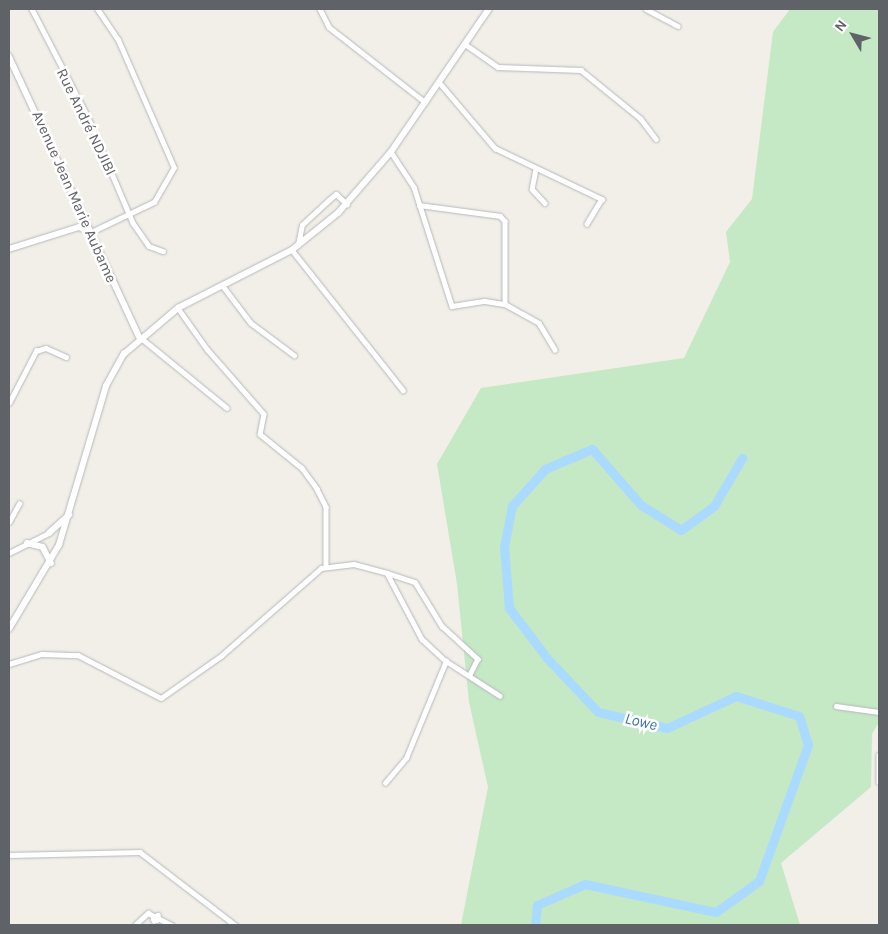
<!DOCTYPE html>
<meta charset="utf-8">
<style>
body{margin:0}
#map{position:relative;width:888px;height:934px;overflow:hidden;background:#f1efe8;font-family:Karla,sans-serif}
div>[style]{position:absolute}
.green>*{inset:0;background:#c5e8c5}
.river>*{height:9px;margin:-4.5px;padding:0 4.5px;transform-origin:4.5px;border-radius:4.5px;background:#aadaff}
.roads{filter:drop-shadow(0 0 1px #b5b8bc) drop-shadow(0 0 1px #b5b8bc)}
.minor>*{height:4.5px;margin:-2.25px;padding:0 2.25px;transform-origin:2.25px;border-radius:2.25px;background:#fff}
.tertiary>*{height:5.5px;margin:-2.75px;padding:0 2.75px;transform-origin:2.75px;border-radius:2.75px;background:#fff}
span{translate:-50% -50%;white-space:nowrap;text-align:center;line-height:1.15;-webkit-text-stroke:5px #fff;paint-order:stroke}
.street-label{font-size:15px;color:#5f6368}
.water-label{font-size:16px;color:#4174aa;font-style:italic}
.frame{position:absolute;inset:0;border:10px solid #5f6368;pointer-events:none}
.north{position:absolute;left:828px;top:10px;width:50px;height:50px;-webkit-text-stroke:4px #fff;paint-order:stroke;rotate:307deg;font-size:14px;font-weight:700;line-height:20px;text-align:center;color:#5f6368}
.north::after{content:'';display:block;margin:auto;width:18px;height:22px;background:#5f6368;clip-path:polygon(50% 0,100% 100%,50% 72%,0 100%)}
</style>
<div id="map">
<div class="green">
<div style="clip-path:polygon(790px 9px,879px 9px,879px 722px,872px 734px,871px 787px,781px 863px,800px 925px,461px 925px,488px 787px,469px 702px,457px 584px,437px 464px,481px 388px,684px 358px,730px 262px,726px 232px,752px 199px,773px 32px)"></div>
</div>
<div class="river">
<div style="left:535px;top:925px;width:20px;rotate:-84deg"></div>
<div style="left:537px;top:905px;width:52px;rotate:-23.6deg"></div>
<div style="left:585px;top:884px;width:134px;rotate:12.1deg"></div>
<div style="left:716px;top:912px;width:53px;rotate:-35.8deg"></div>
<div style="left:759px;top:881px;width:145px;rotate:-70.2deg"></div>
<div style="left:808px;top:745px;width:30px;rotate:-107deg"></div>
<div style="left:799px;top:716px;width:66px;rotate:-162.4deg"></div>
<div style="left:736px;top:696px;width:76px;rotate:155.1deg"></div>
<div style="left:667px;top:728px;width:71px;rotate:-166.9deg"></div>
<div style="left:598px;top:712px;width:74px;rotate:-133.4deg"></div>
<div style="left:547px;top:658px;width:63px;rotate:-127.2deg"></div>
<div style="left:509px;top:608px;width:61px;rotate:-94.7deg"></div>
<div style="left:504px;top:547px;width:42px;rotate:-79deg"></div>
<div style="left:512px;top:506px;width:50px;rotate:-48.3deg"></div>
<div style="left:545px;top:469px;width:51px;rotate:-23.1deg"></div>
<div style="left:592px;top:449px;width:74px;rotate:48.8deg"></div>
<div style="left:641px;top:505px;width:47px;rotate:32deg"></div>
<div style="left:681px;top:530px;width:41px;rotate:-36deg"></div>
<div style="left:714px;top:506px;width:56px;rotate:-59.7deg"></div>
</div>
<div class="roads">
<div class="minor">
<div style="left:32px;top:9px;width:119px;rotate:62.6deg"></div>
<div style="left:87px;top:115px;width:117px;rotate:66.9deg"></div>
<div style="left:133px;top:223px;width:28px;rotate:55deg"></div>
<div style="left:149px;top:246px;width:15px;rotate:20deg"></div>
<div style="left:320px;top:9px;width:20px;rotate:63deg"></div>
<div style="left:329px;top:27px;width:122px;rotate:38deg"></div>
<div style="left:646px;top:9px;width:36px;rotate:28deg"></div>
<div style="left:465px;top:44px;width:40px;rotate:34.9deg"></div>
<div style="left:498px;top:67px;width:83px;rotate:2.1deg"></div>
<div style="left:581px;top:70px;width:77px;rotate:39.2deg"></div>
<div style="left:641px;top:119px;width:25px;rotate:53deg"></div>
<div style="left:439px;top:82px;width:87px;rotate:49.7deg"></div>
<div style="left:495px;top:148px;width:119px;rotate:25.5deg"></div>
<div style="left:602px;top:199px;width:29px;rotate:121deg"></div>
<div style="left:391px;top:152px;width:42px;rotate:56.7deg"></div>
<div style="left:414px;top:187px;width:125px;rotate:72.3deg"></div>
<div style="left:452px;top:306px;width:33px;rotate:-9deg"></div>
<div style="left:485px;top:301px;width:20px;rotate:9deg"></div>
<div style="left:505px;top:304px;width:39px;rotate:29deg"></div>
<div style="left:539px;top:323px;width:31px;rotate:59deg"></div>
<div style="left:536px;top:169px;width:20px;rotate:101deg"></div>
<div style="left:532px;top:189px;width:19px;rotate:47deg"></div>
<div style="left:419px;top:205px;width:82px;rotate:7.7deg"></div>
<div style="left:500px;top:216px;width:7px;rotate:45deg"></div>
<div style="left:505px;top:221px;width:83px;rotate:90deg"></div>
<div style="left:91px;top:232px;width:70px;rotate:-25.5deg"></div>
<div style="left:154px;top:202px;width:39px;rotate:-60deg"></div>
<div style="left:174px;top:168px;width:140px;rotate:-113.6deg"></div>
<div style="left:118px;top:40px;width:37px;rotate:-124deg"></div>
<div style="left:298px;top:245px;width:20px;rotate:-79deg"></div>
<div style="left:302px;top:225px;width:37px;rotate:-43deg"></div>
<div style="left:329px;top:200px;width:9px;rotate:-41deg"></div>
<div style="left:336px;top:194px;width:15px;rotate:42deg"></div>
<div style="left:292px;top:250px;width:179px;rotate:51.6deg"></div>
<div style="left:223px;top:286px;width:46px;rotate:52.9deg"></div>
<div style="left:251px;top:323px;width:54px;rotate:36.7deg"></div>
<div style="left:178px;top:308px;width:50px;rotate:54.7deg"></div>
<div style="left:207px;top:349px;width:86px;rotate:48.8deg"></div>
<div style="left:264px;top:414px;width:20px;rotate:101deg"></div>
<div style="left:260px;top:434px;width:54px;rotate:39deg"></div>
<div style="left:302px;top:468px;width:26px;rotate:54deg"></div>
<div style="left:317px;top:489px;width:20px;rotate:63deg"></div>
<div style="left:326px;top:507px;width:59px;rotate:90deg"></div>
<div style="left:140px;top:337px;width:112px;rotate:39.2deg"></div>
<div style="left:9px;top:403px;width:59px;rotate:-62.6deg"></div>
<div style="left:36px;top:351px;width:10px;rotate:-17deg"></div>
<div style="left:46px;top:348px;width:22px;rotate:24deg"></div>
<div style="left:9px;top:522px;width:21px;rotate:-61deg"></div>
<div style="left:9px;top:553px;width:45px;rotate:-26.6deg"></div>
<div style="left:387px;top:573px;width:29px;rotate:18deg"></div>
<div style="left:415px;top:582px;width:52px;rotate:58.5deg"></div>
<div style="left:442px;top:626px;width:49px;rotate:42.5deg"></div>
<div style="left:478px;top:659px;width:18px;rotate:117deg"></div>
<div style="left:9px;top:664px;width:34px;rotate:-17deg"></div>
<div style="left:42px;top:654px;width:36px;rotate:2deg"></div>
<div style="left:78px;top:655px;width:93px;rotate:27.4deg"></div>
<div style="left:161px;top:698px;width:73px;rotate:-35deg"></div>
<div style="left:221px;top:656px;width:133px;rotate:-41.3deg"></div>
<div style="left:321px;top:568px;width:33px;rotate:-7deg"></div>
<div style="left:354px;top:564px;width:34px;rotate:15deg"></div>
<div style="left:387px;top:573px;width:75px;rotate:62.1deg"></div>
<div style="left:422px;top:639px;width:33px;rotate:43deg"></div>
<div style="left:446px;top:661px;width:64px;rotate:32.9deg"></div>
<div style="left:836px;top:706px;width:43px;rotate:7.9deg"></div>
<div style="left:879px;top:755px;width:27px;rotate:90deg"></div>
<div style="left:385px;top:783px;width:33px;rotate:-50deg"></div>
<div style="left:406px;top:758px;width:105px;rotate:-67.6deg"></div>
<div style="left:9px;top:855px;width:131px;rotate:-1.3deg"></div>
<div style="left:140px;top:852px;width:120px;rotate:37.5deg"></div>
<div style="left:158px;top:915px;width:5px;rotate:101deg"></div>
<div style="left:157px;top:920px;width:3px;rotate:162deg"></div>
<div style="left:154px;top:921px;width:2px;rotate:-117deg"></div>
<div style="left:153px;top:919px;width:6px;rotate:-39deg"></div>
<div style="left:135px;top:925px;width:18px;rotate:-43deg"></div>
<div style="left:148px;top:913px;width:27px;rotate:27deg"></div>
</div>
<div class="tertiary">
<div style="left:9px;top:56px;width:309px;rotate:65.1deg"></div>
<div style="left:9px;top:249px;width:73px;rotate:-17.4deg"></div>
<div style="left:79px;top:227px;width:12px;rotate:20deg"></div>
<div style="left:49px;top:533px;width:27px;rotate:-42deg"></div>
<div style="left:27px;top:543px;width:16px;rotate:14deg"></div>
<div style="left:43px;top:547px;width:18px;rotate:63deg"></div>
<div style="left:9px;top:629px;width:98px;rotate:-59.2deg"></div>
<div style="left:59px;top:545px;width:166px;rotate:-73.5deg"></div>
<div style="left:106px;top:386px;width:37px;rotate:-61deg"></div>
<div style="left:124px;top:354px;width:71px;rotate:-40.4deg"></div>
<div style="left:178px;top:308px;width:128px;rotate:-27deg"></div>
<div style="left:292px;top:250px;width:59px;rotate:-38.8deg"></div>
<div style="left:338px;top:213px;width:81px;rotate:-49deg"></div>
<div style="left:391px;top:152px;width:173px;rotate:-55.6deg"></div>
</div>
</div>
<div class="street-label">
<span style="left:86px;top:122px;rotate:64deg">Rue André NDJIBI</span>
<span style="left:74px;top:197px;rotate:66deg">Avenue Jean Marie Aubame</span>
</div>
<div class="water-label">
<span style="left:641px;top:722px;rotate:13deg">Lowe</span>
</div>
<div class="frame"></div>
<div class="north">N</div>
</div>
